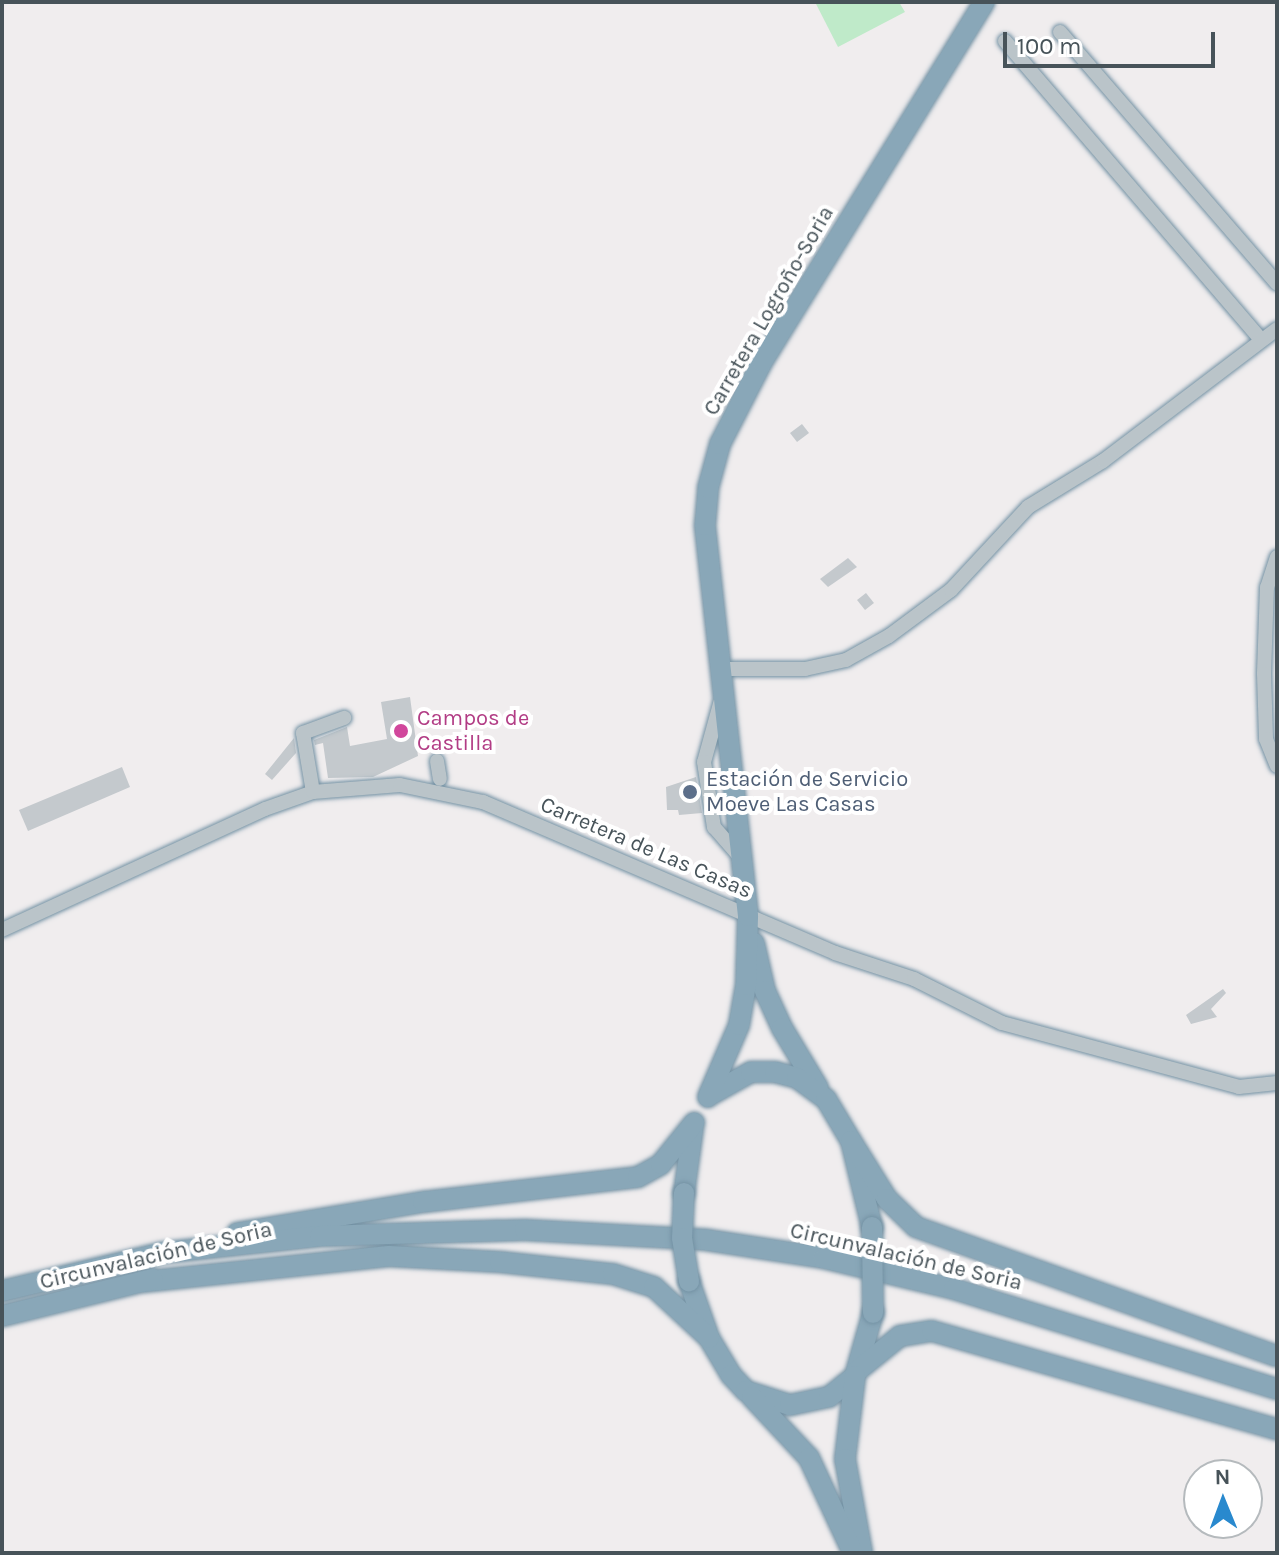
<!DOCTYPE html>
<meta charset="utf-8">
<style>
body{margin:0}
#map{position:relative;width:1279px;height:1555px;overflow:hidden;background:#f0edee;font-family:Karla,sans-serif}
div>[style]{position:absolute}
.green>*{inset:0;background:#bfeac9}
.building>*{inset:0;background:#c4c9cd}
.roads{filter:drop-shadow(0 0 2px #7492a4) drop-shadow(0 0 2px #7492a4)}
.minor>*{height:14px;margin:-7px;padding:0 7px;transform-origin:7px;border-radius:7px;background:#bac4c9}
.highway>*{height:20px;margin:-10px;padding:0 10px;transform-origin:10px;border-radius:10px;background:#89a7b8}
.bridges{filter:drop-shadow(0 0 2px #7492a4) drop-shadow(0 0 2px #7492a4)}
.highway-bridge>*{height:20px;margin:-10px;padding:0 10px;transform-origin:10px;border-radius:10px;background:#89a7b8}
.dots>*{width:22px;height:22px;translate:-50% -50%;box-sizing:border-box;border:4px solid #fff;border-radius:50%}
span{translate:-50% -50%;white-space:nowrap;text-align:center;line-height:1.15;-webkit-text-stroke:8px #fff;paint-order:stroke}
.street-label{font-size:22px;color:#475359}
.hotel-label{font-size:22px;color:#b23c85}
.left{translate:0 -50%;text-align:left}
.service-label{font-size:22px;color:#4e5e75}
.frame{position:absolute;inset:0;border:4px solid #475359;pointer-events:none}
.north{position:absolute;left:1183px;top:1459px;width:80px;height:80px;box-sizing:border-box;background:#fff;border:2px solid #b5babd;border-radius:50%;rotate:359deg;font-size:22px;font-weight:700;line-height:32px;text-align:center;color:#475359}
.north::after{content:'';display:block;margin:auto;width:28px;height:36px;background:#2989ce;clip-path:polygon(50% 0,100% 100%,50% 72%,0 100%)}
.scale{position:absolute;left:1003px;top:32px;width:212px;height:36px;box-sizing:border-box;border:4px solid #475359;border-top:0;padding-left:10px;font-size:24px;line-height:28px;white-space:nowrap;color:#475359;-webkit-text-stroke:6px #fff;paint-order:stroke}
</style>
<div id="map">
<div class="green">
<div style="clip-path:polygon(815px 2px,899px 2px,905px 12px,838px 47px)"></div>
</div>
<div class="building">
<div style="clip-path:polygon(802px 424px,809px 433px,797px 442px,790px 433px)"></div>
<div style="clip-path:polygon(848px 558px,857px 567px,828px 587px,820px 579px)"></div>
<div style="clip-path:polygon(866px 593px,874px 603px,865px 610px,857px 600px)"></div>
<div style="clip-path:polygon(410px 697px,418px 756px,373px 777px,328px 778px,323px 743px,315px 745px,314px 740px,347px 727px,350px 746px,387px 739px,381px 702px)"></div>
<div style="clip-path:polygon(294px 738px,296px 753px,272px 780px,265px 774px)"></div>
<div style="clip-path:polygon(122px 767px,130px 787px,28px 831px,19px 810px)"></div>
<div style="clip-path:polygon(696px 777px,702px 813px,679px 815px,678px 810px,667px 810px,666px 787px)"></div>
<div style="clip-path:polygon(1223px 989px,1226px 993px,1211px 1009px,1217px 1017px,1191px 1024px,1186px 1015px)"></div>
</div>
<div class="roads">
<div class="minor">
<div style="left:1060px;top:32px;width:332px;rotate:49.2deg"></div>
<div style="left:1005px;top:41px;width:392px;rotate:49.4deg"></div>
<div style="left:1277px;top:557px;width:32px;rotate:108deg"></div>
<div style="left:1267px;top:587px;width:87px;rotate:92deg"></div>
<div style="left:1264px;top:674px;width:65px;rotate:88.2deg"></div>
<div style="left:1266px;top:739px;width:29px;rotate:68deg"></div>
<div style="left:718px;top:669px;width:87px"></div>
<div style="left:805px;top:669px;width:42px;rotate:-12.4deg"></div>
<div style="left:846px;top:660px;width:49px;rotate:-29.2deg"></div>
<div style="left:889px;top:636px;width:77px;rotate:-36.6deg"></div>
<div style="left:951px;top:590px;width:113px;rotate:-47.1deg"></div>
<div style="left:1028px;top:507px;width:88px;rotate:-31.5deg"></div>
<div style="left:1103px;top:461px;width:218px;rotate:-37.2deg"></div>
<div style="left:721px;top:700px;width:64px;rotate:105.3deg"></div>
<div style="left:704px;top:762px;width:66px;rotate:81.3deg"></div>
<div style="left:714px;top:827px;width:41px;rotate:48.9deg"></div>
<div style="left:437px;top:761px;width:18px;rotate:81deg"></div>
<div style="left:313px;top:792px;width:60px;rotate:-99.6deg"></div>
<div style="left:303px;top:733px;width:44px;rotate:-20.1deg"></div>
<div style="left:2px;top:930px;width:289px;rotate:-24.7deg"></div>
<div style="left:265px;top:809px;width:51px;rotate:-19.5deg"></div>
<div style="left:313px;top:792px;width:87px;rotate:-4.6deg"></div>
<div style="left:400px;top:785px;width:85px;rotate:11.6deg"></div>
<div style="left:483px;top:802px;width:383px;rotate:23.2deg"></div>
<div style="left:835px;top:953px;width:83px;rotate:18.2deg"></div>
<div style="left:914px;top:979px;width:98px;rotate:26.6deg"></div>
<div style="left:1002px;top:1023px;width:245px;rotate:15.1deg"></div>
<div style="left:1239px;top:1087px;width:38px;rotate:-6deg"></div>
</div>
<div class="highway">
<div style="left:754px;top:943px;width:49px;rotate:77.1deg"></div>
<div style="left:765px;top:991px;width:41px;rotate:65.3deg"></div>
<div style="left:782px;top:1028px;width:70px;rotate:59deg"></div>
<div style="left:710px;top:1095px;width:47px;rotate:-29.3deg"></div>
<div style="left:751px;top:1072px;width:24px"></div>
<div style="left:775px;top:1072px;width:23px;rotate:15deg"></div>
<div style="left:797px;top:1078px;width:36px;rotate:36deg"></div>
<div style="left:826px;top:1099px;width:49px;rotate:59.2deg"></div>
<div style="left:851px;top:1141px;width:89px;rotate:76.3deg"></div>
<div style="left:708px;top:1097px;width:78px;rotate:-66.7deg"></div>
<div style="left:739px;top:1025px;width:41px;rotate:-80.1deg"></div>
<div style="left:746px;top:985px;width:69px;rotate:-88.3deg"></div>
<div style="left:748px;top:916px;width:393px;rotate:-96.3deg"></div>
<div style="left:705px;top:525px;width:37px;rotate:-85deg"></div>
<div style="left:708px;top:488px;width:46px;rotate:-74.7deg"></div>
<div style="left:720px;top:444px;width:92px;rotate:-62.9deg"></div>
<div style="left:762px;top:362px;width:423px;rotate:-58.3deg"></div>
<div style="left:851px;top:1141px;width:68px;rotate:58.2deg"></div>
<div style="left:887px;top:1199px;width:40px;rotate:44deg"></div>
<div style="left:916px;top:1227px;width:383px;rotate:19.7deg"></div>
<div style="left:684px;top:1193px;width:67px;rotate:-82.2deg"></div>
<div style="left:237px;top:1233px;width:189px;rotate:-9.5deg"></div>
<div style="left:423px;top:1202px;width:216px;rotate:-6.6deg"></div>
<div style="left:638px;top:1177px;width:26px;rotate:-29deg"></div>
<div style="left:661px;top:1164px;width:53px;rotate:-51.2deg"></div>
<div style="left:689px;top:1281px;width:60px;rotate:70.7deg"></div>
<div style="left:709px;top:1338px;width:43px;rotate:59.3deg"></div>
<div style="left:731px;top:1375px;width:22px;rotate:47deg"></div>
<div style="left:746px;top:1391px;width:46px;rotate:17.7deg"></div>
<div style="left:790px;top:1405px;width:40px;rotate:-12deg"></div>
<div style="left:829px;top:1397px;width:33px;rotate:-39deg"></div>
<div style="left:855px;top:1376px;width:66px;rotate:-74.1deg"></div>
<div style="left:141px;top:1282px;width:249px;rotate:-6deg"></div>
<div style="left:389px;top:1256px;width:111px;rotate:3.1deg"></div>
<div style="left:500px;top:1262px;width:114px;rotate:6.1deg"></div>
<div style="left:613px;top:1274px;width:43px;rotate:17.6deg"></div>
<div style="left:654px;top:1287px;width:75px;rotate:42.8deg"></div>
<div style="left:2px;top:1291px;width:163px;rotate:-13.4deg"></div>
<div style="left:161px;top:1253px;width:160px;rotate:-6.1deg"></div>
<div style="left:320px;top:1236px;width:205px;rotate:-1.7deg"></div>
<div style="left:525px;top:1230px;width:182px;rotate:3.1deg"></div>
<div style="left:707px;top:1240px;width:118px;rotate:8.7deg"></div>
<div style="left:824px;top:1258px;width:134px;rotate:13.4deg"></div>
<div style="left:954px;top:1289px;width:338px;rotate:17.2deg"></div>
<div style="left:2px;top:1316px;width:155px;rotate:-13.8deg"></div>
<div style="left:857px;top:1371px;width:55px;rotate:-39.1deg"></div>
<div style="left:900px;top:1336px;width:32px;rotate:-9deg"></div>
<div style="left:932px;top:1331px;width:359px;rotate:15.9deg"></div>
<div style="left:855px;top:1376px;width:84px;rotate:96.9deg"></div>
<div style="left:845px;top:1459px;width:96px;rotate:79.7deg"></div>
<div style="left:752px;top:1397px;width:83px;rotate:46.9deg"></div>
<div style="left:809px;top:1458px;width:105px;rotate:65.1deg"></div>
</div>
</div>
<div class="bridges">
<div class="highway-bridge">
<div style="left:684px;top:1193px;width:45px;rotate:92.5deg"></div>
<div style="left:682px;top:1238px;width:44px;rotate:80.8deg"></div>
<div style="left:872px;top:1227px;width:86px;rotate:89.3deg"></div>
</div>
</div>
<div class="dots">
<div style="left:401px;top:731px;background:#d1479c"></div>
<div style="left:690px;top:792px;background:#5c6f8a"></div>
</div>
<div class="street-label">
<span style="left:769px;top:311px;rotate:-60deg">Carretera Logroño-Soria</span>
<span style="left:646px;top:848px;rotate:23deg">Carretera de Las Casas</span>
<span style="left:156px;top:1256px;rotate:-13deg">Circunvalación de Soria</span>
<span style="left:906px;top:1257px;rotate:13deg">Circunvalación de Soria</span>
</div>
<div class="hotel-label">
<span class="left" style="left:417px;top:731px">Campos de<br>Castilla</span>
</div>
<div class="service-label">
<span class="left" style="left:706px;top:792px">Estación de Servicio<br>Moeve Las Casas</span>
</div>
<div class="frame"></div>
<div class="north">N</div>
<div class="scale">100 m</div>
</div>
